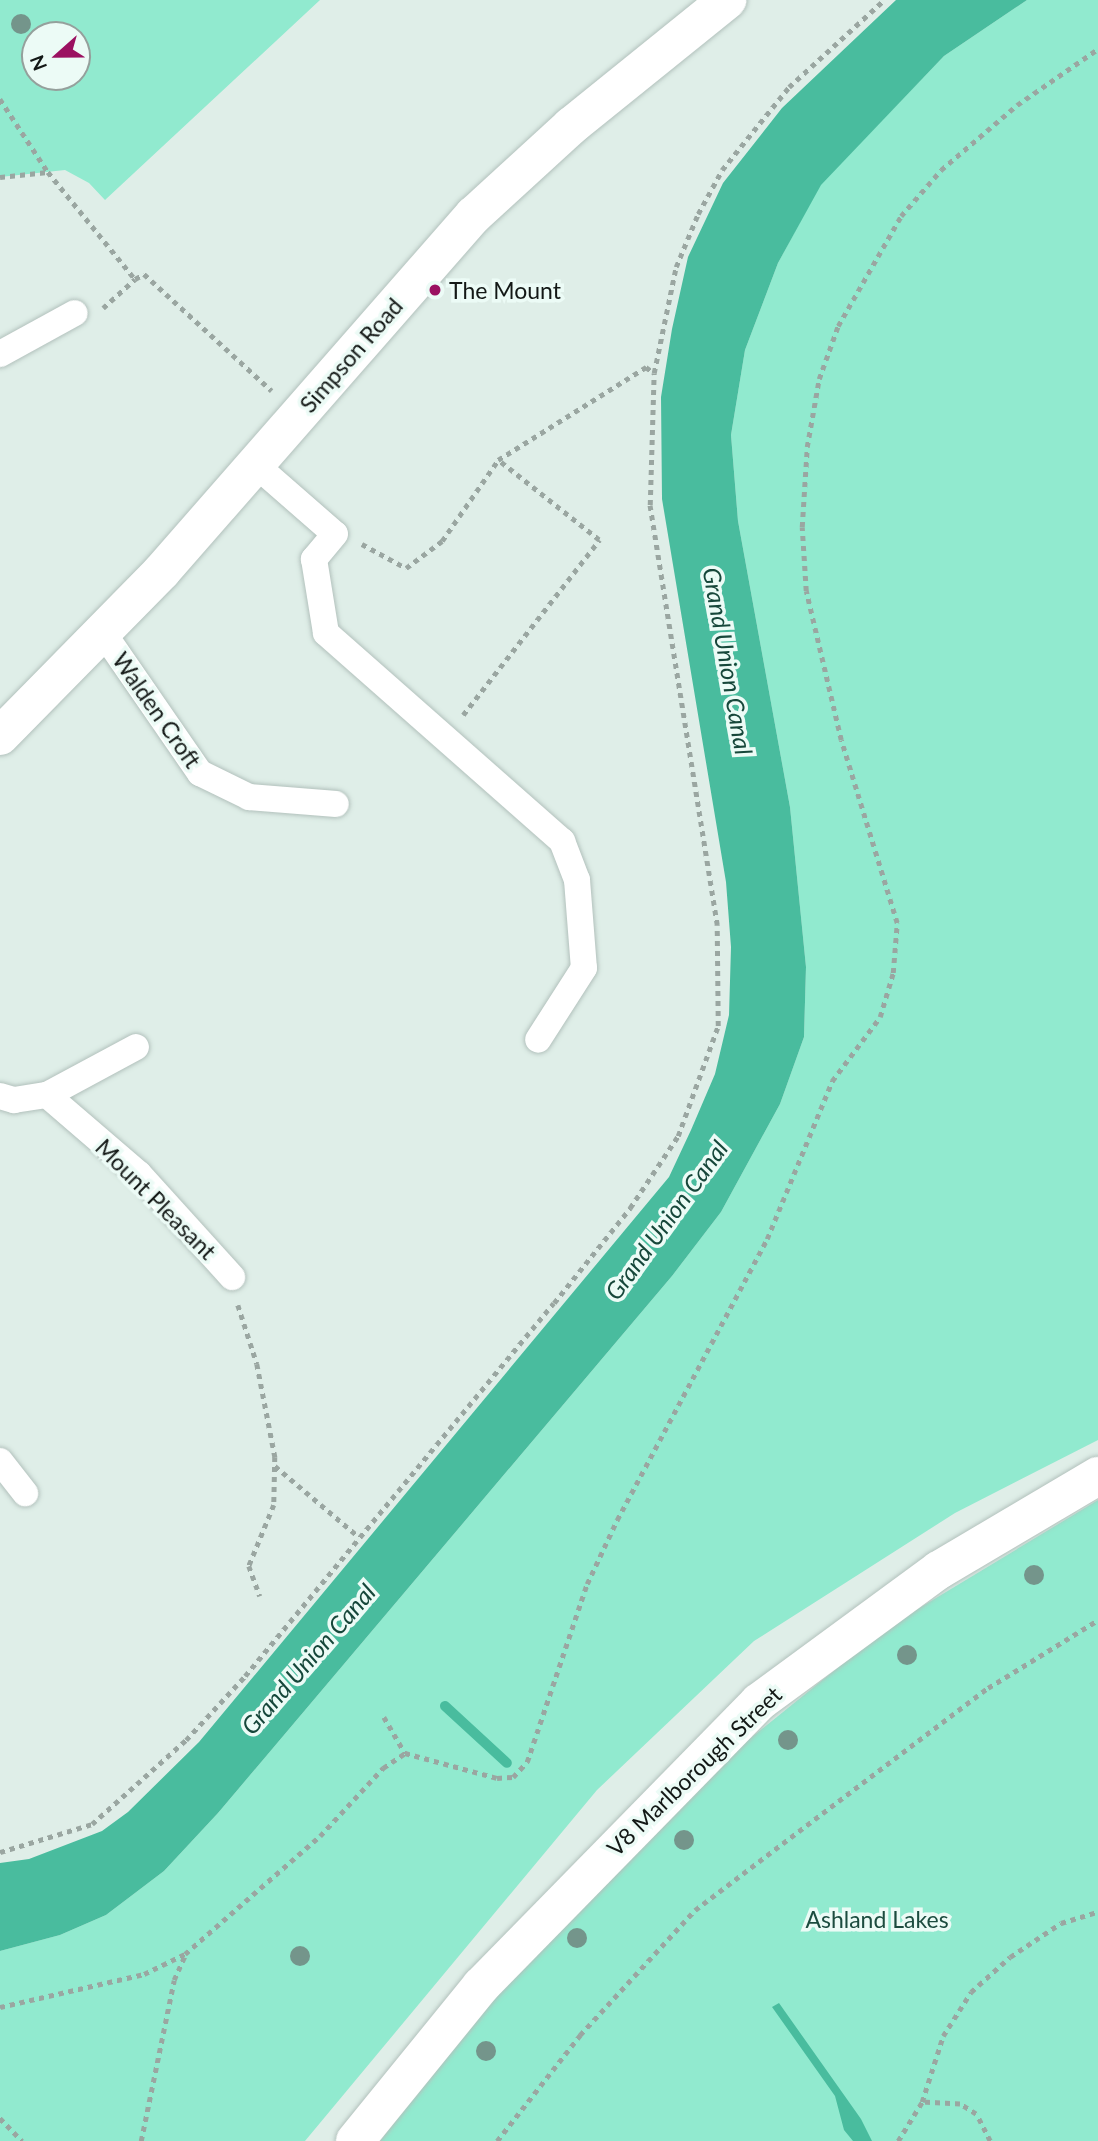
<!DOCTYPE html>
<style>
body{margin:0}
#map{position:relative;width:1098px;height:2141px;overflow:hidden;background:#dfeee8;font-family:Lato,sans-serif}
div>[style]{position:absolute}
.green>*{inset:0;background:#91eacf}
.water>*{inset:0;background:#49bc9e}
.stream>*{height:10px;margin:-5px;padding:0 5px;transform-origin:5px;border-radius:5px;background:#49bc9e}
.path>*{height:4.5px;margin-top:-2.25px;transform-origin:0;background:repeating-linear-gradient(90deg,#9aa6a1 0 5px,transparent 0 10px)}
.roads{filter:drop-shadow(0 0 2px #b2c1bc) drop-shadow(0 0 2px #b2c1bc)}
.street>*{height:26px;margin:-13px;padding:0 13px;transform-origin:13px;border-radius:13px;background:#fff}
.secondary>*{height:38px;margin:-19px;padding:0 19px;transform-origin:19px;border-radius:19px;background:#fff}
.trees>*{width:20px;height:20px;margin:-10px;border-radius:50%;background:#74958b}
.dots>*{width:19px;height:19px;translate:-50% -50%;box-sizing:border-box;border:4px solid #ecfbf6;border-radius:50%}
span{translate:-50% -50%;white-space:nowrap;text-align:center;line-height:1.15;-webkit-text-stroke:7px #ecfbf6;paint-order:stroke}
.poi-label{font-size:23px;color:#131816}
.left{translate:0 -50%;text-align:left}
.street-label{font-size:23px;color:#131816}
.park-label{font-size:23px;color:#1c4c3f}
.water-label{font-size:24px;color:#16473a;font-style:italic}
.north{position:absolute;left:21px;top:21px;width:70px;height:70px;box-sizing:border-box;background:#ecfbf6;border:2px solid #95a09c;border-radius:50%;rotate:249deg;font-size:19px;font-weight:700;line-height:28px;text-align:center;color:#131816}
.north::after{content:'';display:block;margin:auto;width:24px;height:32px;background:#9b1161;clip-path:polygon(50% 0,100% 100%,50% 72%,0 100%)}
</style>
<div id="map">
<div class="green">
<div style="clip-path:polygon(evenodd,0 0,320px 0,105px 200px,89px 183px,65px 170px,0 177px,0 0,35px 35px,77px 35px,77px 77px,35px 77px,35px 35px)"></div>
<div style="clip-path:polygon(1027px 0,1098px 0,1098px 1440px,955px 1513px,754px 1641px,597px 1790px,305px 2141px,0 2141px,0 1951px,60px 1935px,106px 1915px,164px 1871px,218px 1813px,672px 1276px,721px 1212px,780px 1104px,804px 1037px,806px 967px,790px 807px,738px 521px,731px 435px,745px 350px,778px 263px,820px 185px,944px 56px)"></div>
<div style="clip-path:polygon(1098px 1500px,1098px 2141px,380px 2141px,498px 1988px,694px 1784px,888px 1627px)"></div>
</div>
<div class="water">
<div style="clip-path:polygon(896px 0,1027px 0,944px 56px,821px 185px,778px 263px,745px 350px,731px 435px,738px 521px,790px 807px,806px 967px,804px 1037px,780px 1104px,721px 1212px,672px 1276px,218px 1813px,164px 1871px,106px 1915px,60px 1935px,0 1951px,0 1863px,29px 1859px,102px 1831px,128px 1812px,199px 1742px,669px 1177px,691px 1130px,715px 1074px,729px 1015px,731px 947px,726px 882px,662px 499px,661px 397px,672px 329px,688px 257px,723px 183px,782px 108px)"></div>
<div style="clip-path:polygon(779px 2003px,861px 2119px,872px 2141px,853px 2141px,844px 2130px,835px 2096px,772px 2007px)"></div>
</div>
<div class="stream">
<div style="left:445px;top:1706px;width:84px;rotate:42.6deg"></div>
</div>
<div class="path">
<div style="left:0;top:99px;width:87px;rotate:56.7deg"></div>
<div style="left:0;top:177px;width:48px;rotate:-5.9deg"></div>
<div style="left:48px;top:172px;width:138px;rotate:50.9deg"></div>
<div style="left:135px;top:279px;width:10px;rotate:-29deg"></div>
<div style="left:144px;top:274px;width:173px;rotate:42.4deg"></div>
<div style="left:103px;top:308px;width:43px;rotate:-42.2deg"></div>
<div style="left:362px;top:544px;width:50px;rotate:28.6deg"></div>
<div style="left:406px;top:568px;width:45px;rotate:-36.9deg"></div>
<div style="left:442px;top:541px;width:98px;rotate:-55.3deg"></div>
<div style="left:498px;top:460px;width:175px;rotate:-32.1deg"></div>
<div style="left:646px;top:367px;width:10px;rotate:37deg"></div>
<div style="left:463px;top:715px;width:222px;rotate:-52.1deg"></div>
<div style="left:599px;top:540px;width:129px;rotate:-141.6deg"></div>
<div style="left:238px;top:1305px;width:62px;rotate:72.1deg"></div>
<div style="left:257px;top:1364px;width:95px;rotate:79deg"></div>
<div style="left:275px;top:1457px;width:48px;rotate:91.2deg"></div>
<div style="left:274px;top:1505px;width:66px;rotate:112.3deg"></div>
<div style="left:249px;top:1566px;width:32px;rotate:70deg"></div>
<div style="left:275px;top:1466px;width:110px;rotate:40.2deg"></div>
<div style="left:384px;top:1717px;width:42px;rotate:59.7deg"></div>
<div style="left:0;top:1852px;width:96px;rotate:-16.9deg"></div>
<div style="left:92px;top:1824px;width:126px;rotate:-41.8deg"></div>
<div style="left:186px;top:1740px;width:87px;rotate:-47.3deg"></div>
<div style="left:245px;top:1676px;width:484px;rotate:-50.4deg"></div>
<div style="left:554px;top:1303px;width:122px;rotate:-51.3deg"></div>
<div style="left:630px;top:1208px;width:87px;rotate:-56.3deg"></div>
<div style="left:678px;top:1136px;width:117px;rotate:-70deg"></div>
<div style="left:718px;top:1026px;width:101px;rotate:-90.6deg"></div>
<div style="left:717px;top:925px;width:425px;rotate:-99.1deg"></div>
<div style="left:650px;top:505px;width:132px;rotate:-88.3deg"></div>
<div style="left:654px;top:373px;width:108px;rotate:-78.3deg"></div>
<div style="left:676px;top:267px;width:57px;rotate:-67.5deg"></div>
<div style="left:698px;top:214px;width:50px;rotate:-61.4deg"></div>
<div style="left:722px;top:170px;width:107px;rotate:-51.1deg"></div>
<div style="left:789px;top:87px;width:129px;rotate:-42.5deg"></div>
<div style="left:0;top:2007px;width:148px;rotate:-12.9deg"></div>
<div style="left:144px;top:1974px;width:46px;rotate:-26deg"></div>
<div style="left:185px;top:1954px;width:179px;rotate:-41.2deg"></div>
<div style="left:320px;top:1836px;width:93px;rotate:-47.2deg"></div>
<div style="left:383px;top:1768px;width:27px;rotate:-34deg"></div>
<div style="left:405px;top:1753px;width:95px;rotate:15.2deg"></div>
<div style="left:497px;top:1778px;width:16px;rotate:-4deg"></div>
<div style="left:513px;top:1777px;width:21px;rotate:-47deg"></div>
<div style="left:527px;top:1762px;width:188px;rotate:-71.4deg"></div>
<div style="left:587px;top:1584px;width:71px;rotate:-64.9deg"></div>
<div style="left:617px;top:1520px;width:319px;rotate:-61.9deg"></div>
<div style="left:767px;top:1239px;width:171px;rotate:-67.6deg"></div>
<div style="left:832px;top:1081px;width:80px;rotate:-53.1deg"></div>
<div style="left:880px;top:1017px;width:46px;rotate:-73.5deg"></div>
<div style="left:893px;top:973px;width:50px;rotate:-85.4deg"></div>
<div style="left:897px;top:923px;width:191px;rotate:-107deg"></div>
<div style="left:841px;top:740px;width:153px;rotate:-103.2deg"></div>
<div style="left:806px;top:591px;width:64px;rotate:-93.6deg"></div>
<div style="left:802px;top:527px;width:80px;rotate:-86.4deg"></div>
<div style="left:807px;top:447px;width:69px;rotate:-80deg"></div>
<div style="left:819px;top:379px;width:56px;rotate:-70.3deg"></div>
<div style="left:838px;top:326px;width:127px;rotate:-60.2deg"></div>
<div style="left:901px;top:216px;width:61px;rotate:-49deg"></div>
<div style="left:941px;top:170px;width:100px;rotate:-40.5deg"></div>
<div style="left:1017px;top:105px;width:98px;rotate:-34.7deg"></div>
<div style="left:0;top:2118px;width:32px;rotate:46deg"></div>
<div style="left:141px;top:2141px;width:164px;rotate:-78.4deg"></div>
<div style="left:174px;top:1980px;width:27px;rotate:-66deg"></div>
<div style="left:497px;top:2141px;width:135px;rotate:-51.9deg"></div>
<div style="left:580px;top:2035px;width:170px;rotate:-47.4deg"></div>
<div style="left:695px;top:1910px;width:368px;rotate:-37.2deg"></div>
<div style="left:988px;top:1688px;width:129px;rotate:-31.7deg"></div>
<div style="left:898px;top:2141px;width:46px;rotate:-58.4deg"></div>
<div style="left:990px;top:2141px;width:30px;rotate:-117deg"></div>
<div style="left:976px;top:2114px;width:19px;rotate:-148deg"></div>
<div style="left:960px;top:2104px;width:38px;rotate:-177deg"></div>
<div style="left:922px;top:2102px;width:69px;rotate:-72.3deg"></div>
<div style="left:943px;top:2036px;width:52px;rotate:-57.5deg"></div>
<div style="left:971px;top:1992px;width:52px;rotate:-41.9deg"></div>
<div style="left:1010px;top:1957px;width:61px;rotate:-33.7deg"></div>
<div style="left:1061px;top:1923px;width:39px;rotate:-17deg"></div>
</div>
<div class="roads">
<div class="street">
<div style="left:0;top:354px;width:85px;rotate:-28.7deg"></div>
<div style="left:257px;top:466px;width:103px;rotate:41.1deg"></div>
<div style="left:335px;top:534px;width:33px;rotate:130deg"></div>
<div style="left:314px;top:559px;width:75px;rotate:80.8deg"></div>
<div style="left:326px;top:633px;width:315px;rotate:41.4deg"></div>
<div style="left:562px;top:841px;width:42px;rotate:69deg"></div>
<div style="left:577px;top:880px;width:88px;rotate:85.5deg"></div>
<div style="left:584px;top:968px;width:85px;rotate:122.6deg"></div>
<div style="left:104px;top:634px;width:169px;rotate:55.4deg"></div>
<div style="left:200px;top:773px;width:55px;rotate:26.1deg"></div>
<div style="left:249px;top:797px;width:87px;rotate:4.6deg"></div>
<div style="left:47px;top:1095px;width:101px;rotate:-28.3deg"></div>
<div style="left:0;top:1096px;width:15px;rotate:16deg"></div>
<div style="left:14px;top:1100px;width:33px;rotate:-9deg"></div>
<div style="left:47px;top:1095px;width:121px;rotate:40.7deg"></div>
<div style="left:139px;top:1174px;width:139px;rotate:47.9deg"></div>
<div style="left:0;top:1461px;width:41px;rotate:52deg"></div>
</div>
<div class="secondary">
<div style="left:0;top:736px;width:231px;rotate:-45.5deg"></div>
<div style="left:162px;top:571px;width:473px;rotate:-48.8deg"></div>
<div style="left:474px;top:215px;width:132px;rotate:-42.5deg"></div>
<div style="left:571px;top:126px;width:201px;rotate:-38.9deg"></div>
<div style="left:355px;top:2141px;width:200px;rotate:-50.9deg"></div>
<div style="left:481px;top:1986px;width:397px;rotate:-45.6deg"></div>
<div style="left:759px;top:1702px;width:223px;rotate:-36.3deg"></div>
<div style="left:939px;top:1570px;width:185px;rotate:-30.6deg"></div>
</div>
</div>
<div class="trees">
<div style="left:21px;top:24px"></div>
<div style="left:1034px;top:1575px"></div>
<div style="left:907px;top:1655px"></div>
<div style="left:788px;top:1740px"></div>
<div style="left:684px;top:1840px"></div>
<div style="left:577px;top:1938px"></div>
<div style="left:300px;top:1956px"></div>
<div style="left:486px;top:2051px"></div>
</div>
<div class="dots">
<div style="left:435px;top:290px;background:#9b1161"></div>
</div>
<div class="poi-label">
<span class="left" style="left:449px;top:290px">The Mount</span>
</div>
<div class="street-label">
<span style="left:351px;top:355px;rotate:-49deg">Simpson Road</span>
<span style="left:157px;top:710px;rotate:55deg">Walden Croft</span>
<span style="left:156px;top:1199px;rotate:45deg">Mount Pleasant</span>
<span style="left:694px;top:1771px;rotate:-44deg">V8 Marlborough Street</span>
</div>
<div class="park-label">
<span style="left:877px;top:1919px">Ashland Lakes</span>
</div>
<div class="water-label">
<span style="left:728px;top:661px;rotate:80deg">Grand Union Canal</span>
<span style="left:666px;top:1220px;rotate:-54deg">Grand Union Canal</span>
<span style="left:308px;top:1659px;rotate:-49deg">Grand Union Canal</span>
</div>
<div class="north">N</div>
</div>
